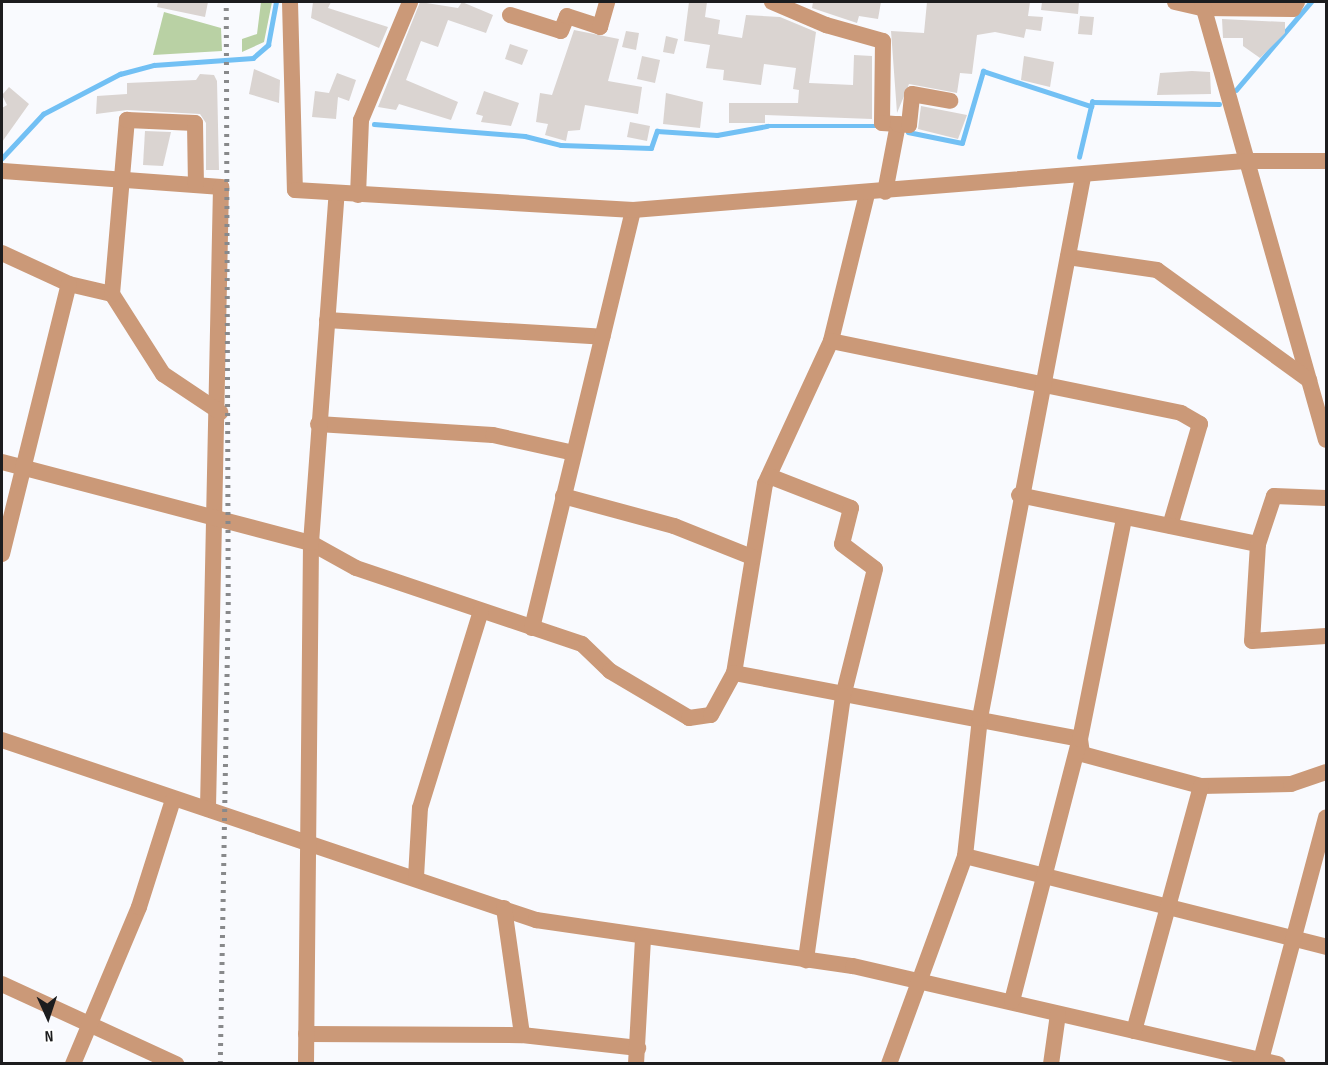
<!DOCTYPE html>
<style>
body{margin:0}
#map{position:relative;width:1328px;height:1065px;overflow:hidden;background:#f9fafe;font-family:"Sofia Sans Condensed",sans-serif}
div>[style]{position:absolute}
.green>*{inset:0;background:#b9d1a4}
.stream>*{height:4.5px;margin:-2.25px;padding:0 2.25px;transform-origin:2.25px;border-radius:2.25px;background:#72c0f4}
.building>*{inset:0;background:#dad4d1}
.minor>*{height:16px;margin:-8px;padding:0 8px;transform-origin:8px;border-radius:8px;background:#cb9978}
.tertiary>*{height:16px;margin:-8px;padding:0 8px;transform-origin:8px;border-radius:8px;background:#cb9978}
.rail>*{height:4.5px;margin-top:-2.25px;transform-origin:0;background:repeating-linear-gradient(90deg,#88898b 0 3px,transparent 0 9px)}
span{translate:-50% -50%;white-space:nowrap;text-align:center;line-height:1.15;-webkit-text-stroke:4.5px #fff;paint-order:stroke}
.frame{position:absolute;inset:0;border:3px solid #1c1c1e;pointer-events:none}
.north{position:absolute;left:18px;top:987px;width:60px;height:60px;-webkit-text-stroke:4px #fff;paint-order:stroke;rotate:177deg;font-size:16px;font-weight:700;line-height:24px;text-align:center;color:#1c1c1e}
.north::after{content:'';display:block;margin:auto;width:21px;height:27px;background:#1c1c1e;clip-path:polygon(50% 0,100% 100%,50% 72%,0 100%)}
</style>
<div id="map">
<div class="green">
<div style="clip-path:polygon(261px 2px,272px 2px,264px 42px,242px 52px,242px 39px,257px 34px)"></div>
<div style="clip-path:polygon(164px 12px,221px 28px,222px 51px,153px 55px)"></div>
</div>
<div class="stream">
<div style="left:1236px;top:90px;width:116px;rotate:-49.6deg"></div>
<div style="left:374px;top:124px;width:151px;rotate:4.5deg"></div>
<div style="left:525px;top:136px;width:37px;rotate:14deg"></div>
<div style="left:561px;top:145px;width:90px;rotate:1.9deg"></div>
<div style="left:651px;top:148px;width:18px;rotate:-71deg"></div>
<div style="left:657px;top:131px;width:60px;rotate:3.8deg"></div>
<div style="left:717px;top:135px;width:51px;rotate:-10.2deg"></div>
<div style="left:767px;top:126px;width:109px"></div>
<div style="left:908px;top:132px;width:55px;rotate:11.5deg"></div>
<div style="left:962px;top:143px;width:75px;rotate:-73.7deg"></div>
<div style="left:983px;top:71px;width:114px;rotate:18deg"></div>
<div style="left:1079px;top:157px;width:57px;rotate:-76.7deg"></div>
<div style="left:1092px;top:102px;width:127px;rotate:0.9deg"></div>
<div style="left:2px;top:158px;width:60px;rotate:-47deg"></div>
<div style="left:43px;top:114px;width:87px;rotate:-27.5deg"></div>
<div style="left:120px;top:74px;width:35px;rotate:-15deg"></div>
<div style="left:154px;top:65px;width:99px;rotate:-4deg"></div>
<div style="left:253px;top:58px;width:20px;rotate:-41deg"></div>
<div style="left:268px;top:45px;width:44px;rotate:-79.5deg"></div>
</div>
<div class="building">
<div style="clip-path:polygon(158px 2px,208px 2px,205px 17px,157px 7px)"></div>
<div style="clip-path:polygon(313px 2px,331px 2px,328px 8px,388px 27px,379px 48px,311px 18px)"></div>
<div style="clip-path:polygon(420px 2px,458px 8px,462px 2px,493px 15px,486px 33px,448px 20px,438px 47px,421px 41px,406px 80px,458px 102px,451px 120px,399px 104px,396px 110px,378px 107px)"></div>
<div style="clip-path:polygon(689px 2px,707px 2px,705px 17px,720px 20px,718px 34px,742px 38px,746px 15px,780px 17px,816px 32px,809px 83px,853px 85px,854px 55px,872px 56px,872px 119px,765px 115px,765px 123px,729px 123px,729px 103px,798px 103px,799px 90px,793px 89px,796px 68px,764px 64px,761px 85px,723px 80px,724px 70px,706px 68px,710px 45px,684px 41px)"></div>
<div style="clip-path:polygon(813px 2px,881px 2px,878px 19px,859px 16px,857px 23px,812px 8px)"></div>
<div style="clip-path:polygon(927px 2px,1030px 2px,1028px 16px,1043px 17px,1041px 31px,1026px 29px,1024px 38px,995px 32px,977px 35px,972px 74px,960px 73px,957px 93px,909px 84px,897px 113px,891px 31px,924px 33px)"></div>
<div style="clip-path:polygon(1042px 2px,1079px 2px,1078px 14px,1041px 10px)"></div>
<div style="clip-path:polygon(1080px 16px,1094px 17px,1092px 35px,1078px 34px)"></div>
<div style="clip-path:polygon(1222px 19px,1285px 22px,1285px 33px,1260px 58px,1243px 46px,1243px 38px,1223px 38px)"></div>
<div style="clip-path:polygon(574px 30px,619px 39px,608px 81px,642px 87px,638px 114px,585px 105px,580px 130px,568px 131px,566px 141px,545px 135px,548px 124px,536px 122px,540px 93px,552px 95px)"></div>
<div style="clip-path:polygon(626px 31px,639px 33px,636px 50px,622px 47px)"></div>
<div style="clip-path:polygon(666px 36px,678px 39px,674px 54px,663px 52px)"></div>
<div style="clip-path:polygon(510px 44px,528px 50px,522px 65px,505px 59px)"></div>
<div style="clip-path:polygon(642px 56px,660px 60px,655px 83px,637px 79px)"></div>
<div style="clip-path:polygon(1024px 56px,1054px 62px,1050px 87px,1021px 80px)"></div>
<div style="clip-path:polygon(254px 69px,280px 80px,279px 103px,249px 94px)"></div>
<div style="clip-path:polygon(1192px 71px,1210px 72px,1211px 94px,1157px 95px,1160px 73px)"></div>
<div style="clip-path:polygon(337px 73px,356px 80px,349px 101px,338px 97px,336px 119px,312px 117px,315px 91px,329px 93px)"></div>
<div style="clip-path:polygon(200px 74px,214px 75px,217px 81px,219px 170px,206px 170px,206px 123px,200px 114px,127px 110px,96px 114px,97px 96px,127px 94px,127px 83px,196px 80px)"></div>
<div style="clip-path:polygon(9px 87px,29px 104px,2px 142px,2px 108px,7px 105px,2px 95px)"></div>
<div style="clip-path:polygon(484px 91px,519px 103px,511px 126px,481px 122px,483px 116px,476px 114px)"></div>
<div style="clip-path:polygon(666px 93px,703px 102px,700px 128px,663px 124px)"></div>
<div style="clip-path:polygon(921px 106px,967px 115px,958px 139px,918px 129px)"></div>
<div style="clip-path:polygon(630px 122px,650px 126px,647px 141px,627px 137px)"></div>
<div style="clip-path:polygon(145px 131px,171px 132px,163px 166px,143px 165px)"></div>
</div>
<div class="minor">
<div style="left:290px;top:2px;width:188px;rotate:88.5deg"></div>
<div style="left:772px;top:2px;width:59px;rotate:23.1deg"></div>
<div style="left:826px;top:25px;width:59px;rotate:15.7deg"></div>
<div style="left:883px;top:41px;width:82px;rotate:90.7deg"></div>
<div style="left:882px;top:123px;width:16px;rotate:4deg"></div>
<div style="left:898px;top:124px;width:69px;rotate:100.8deg"></div>
<div style="left:1175px;top:2px;width:28px;rotate:13deg"></div>
<div style="left:1202px;top:8px;width:91px;rotate:0.6deg"></div>
<div style="left:1293px;top:9px;width:8px;rotate:-60deg"></div>
<div style="left:1202px;top:2px;width:455px;rotate:74.2deg"></div>
<div style="left:510px;top:15px;width:53px;rotate:17.4deg"></div>
<div style="left:561px;top:31px;width:16px;rotate:-68deg"></div>
<div style="left:567px;top:16px;width:35px;rotate:18deg"></div>
<div style="left:600px;top:27px;width:26px;rotate:-74deg"></div>
<div style="left:898px;top:124px;width:11px;rotate:5deg"></div>
<div style="left:909px;top:125px;width:31px;rotate:-84deg"></div>
<div style="left:912px;top:94px;width:39px;rotate:10deg"></div>
<div style="left:3px;top:171px;width:219px;rotate:4.2deg"></div>
<div style="left:221px;top:187px;width:622px;rotate:91.2deg"></div>
<div style="left:867px;top:194px;width:151px;rotate:103.8deg"></div>
<div style="left:831px;top:341px;width:157px;rotate:114.8deg"></div>
<div style="left:765px;top:484px;width:192px;rotate:99.3deg"></div>
<div style="left:734px;top:673px;width:352px;rotate:10.8deg"></div>
<div style="left:1080px;top:739px;width:15px;rotate:82deg"></div>
<div style="left:1082px;top:754px;width:123px;rotate:15.1deg"></div>
<div style="left:1201px;top:786px;width:90px;rotate:-1.3deg"></div>
<div style="left:1291px;top:784px;width:37px;rotate:-19deg"></div>
<div style="left:358px;top:195px;width:75px;rotate:-87.7deg"></div>
<div style="left:361px;top:120px;width:128px;rotate:-67.4deg"></div>
<div style="left:2px;top:253px;width:74px;rotate:24.8deg"></div>
<div style="left:69px;top:284px;width:44px;rotate:13.1deg"></div>
<div style="left:112px;top:294px;width:95px;rotate:57.5deg"></div>
<div style="left:163px;top:374px;width:69px;rotate:33.7deg"></div>
<div style="left:1068px;top:257px;width:90px;rotate:8.3deg"></div>
<div style="left:1157px;top:270px;width:188px;rotate:35.9deg"></div>
<div style="left:112px;top:294px;width:175px;rotate:-85.1deg"></div>
<div style="left:127px;top:120px;width:68px;rotate:2.5deg"></div>
<div style="left:195px;top:123px;width:62px;rotate:89.1deg"></div>
<div style="left:327px;top:320px;width:276px;rotate:3.5deg"></div>
<div style="left:831px;top:341px;width:357px;rotate:11.6deg"></div>
<div style="left:1181px;top:413px;width:22px;rotate:30deg"></div>
<div style="left:1200px;top:424px;width:106px;rotate:106.4deg"></div>
<div style="left:318px;top:424px;width:175px;rotate:3.6deg"></div>
<div style="left:493px;top:435px;width:83px;rotate:12.5deg"></div>
<div style="left:2px;top:462px;width:319px;rotate:14.7deg"></div>
<div style="left:311px;top:543px;width:51px;rotate:29.1deg"></div>
<div style="left:356px;top:568px;width:238px;rotate:18.6deg"></div>
<div style="left:582px;top:644px;width:39px;rotate:44deg"></div>
<div style="left:610px;top:671px;width:92px;rotate:30.7deg"></div>
<div style="left:689px;top:718px;width:22px;rotate:-8deg"></div>
<div style="left:711px;top:715px;width:48px;rotate:-61.3deg"></div>
<div style="left:769px;top:476px;width:88px;rotate:21.3deg"></div>
<div style="left:851px;top:508px;width:37px;rotate:104deg"></div>
<div style="left:842px;top:544px;width:41px;rotate:37.1deg"></div>
<div style="left:875px;top:569px;width:131px;rotate:104.1deg"></div>
<div style="left:843px;top:696px;width:267px;rotate:98deg"></div>
<div style="left:1019px;top:495px;width:244px;rotate:11.6deg"></div>
<div style="left:563px;top:496px;width:115px;rotate:15.1deg"></div>
<div style="left:674px;top:526px;width:84px;rotate:21.7deg"></div>
<div style="left:1326px;top:498px;width:52px;rotate:-177.8deg"></div>
<div style="left:1274px;top:496px;width:51px;rotate:108.4deg"></div>
<div style="left:1258px;top:544px;width:97px;rotate:93.5deg"></div>
<div style="left:1252px;top:641px;width:74px;rotate:-3.9deg"></div>
<div style="left:2px;top:554px;width:278px;rotate:-76.1deg"></div>
<div style="left:532px;top:628px;width:430px;rotate:-76.4deg"></div>
<div style="left:2px;top:740px;width:564px;rotate:18.63deg"></div>
<div style="left:536px;top:920px;width:320px;rotate:8.3deg"></div>
<div style="left:853px;top:966px;width:436px;rotate:13deg"></div>
<div style="left:965px;top:856px;width:372px;rotate:14.1deg"></div>
<div style="left:416px;top:877px;width:69px;rotate:-86.7deg"></div>
<div style="left:420px;top:808px;width:206px;rotate:-72.8deg"></div>
<div style="left:504px;top:908px;width:128px;rotate:81.9deg"></div>
<div style="left:2px;top:984px;width:192px;rotate:24.7deg"></div>
<div style="left:1012px;top:1001px;width:271px;rotate:-75.5deg"></div>
<div style="left:1080px;top:739px;width:225px;rotate:-78.7deg"></div>
<div style="left:1134px;top:1031px;width:254px;rotate:-74.7deg"></div>
<div style="left:306px;top:1034px;width:216px;rotate:0.3deg"></div>
<div style="left:522px;top:1035px;width:117px;rotate:6.4deg"></div>
<div style="left:1261px;top:1060px;width:251px;rotate:-75deg"></div>
<div style="left:73px;top:1064px;width:170px;rotate:-67.2deg"></div>
<div style="left:139px;top:907px;width:112px;rotate:-72.4deg"></div>
<div style="left:306px;top:1064px;width:521px;rotate:-89.45deg"></div>
<div style="left:311px;top:543px;width:351px;rotate:-85.8deg"></div>
<div style="left:636px;top:1064px;width:126px;rotate:-86.8deg"></div>
<div style="left:889px;top:1064px;width:221px;rotate:-69.9deg"></div>
<div style="left:965px;top:856px;width:139px;rotate:-83.8deg"></div>
<div style="left:980px;top:718px;width:551px;rotate:-79.22deg"></div>
<div style="left:1051px;top:1064px;width:50px;rotate:-82deg"></div>
</div>
<div class="tertiary">
<div style="left:295px;top:190px;width:339px;rotate:3.4deg"></div>
<div style="left:633px;top:210px;width:614px;rotate:-4.58deg"></div>
<div style="left:1245px;top:161px;width:81px"></div>
</div>
<div class="rail">
<div style="left:220px;top:1064px;width:459px;rotate:-89deg"></div>
<div style="left:228px;top:605px;width:603px;rotate:-90.19deg"></div>
</div>
<div class="frame"></div>
<div class="north">N</div>
</div>
